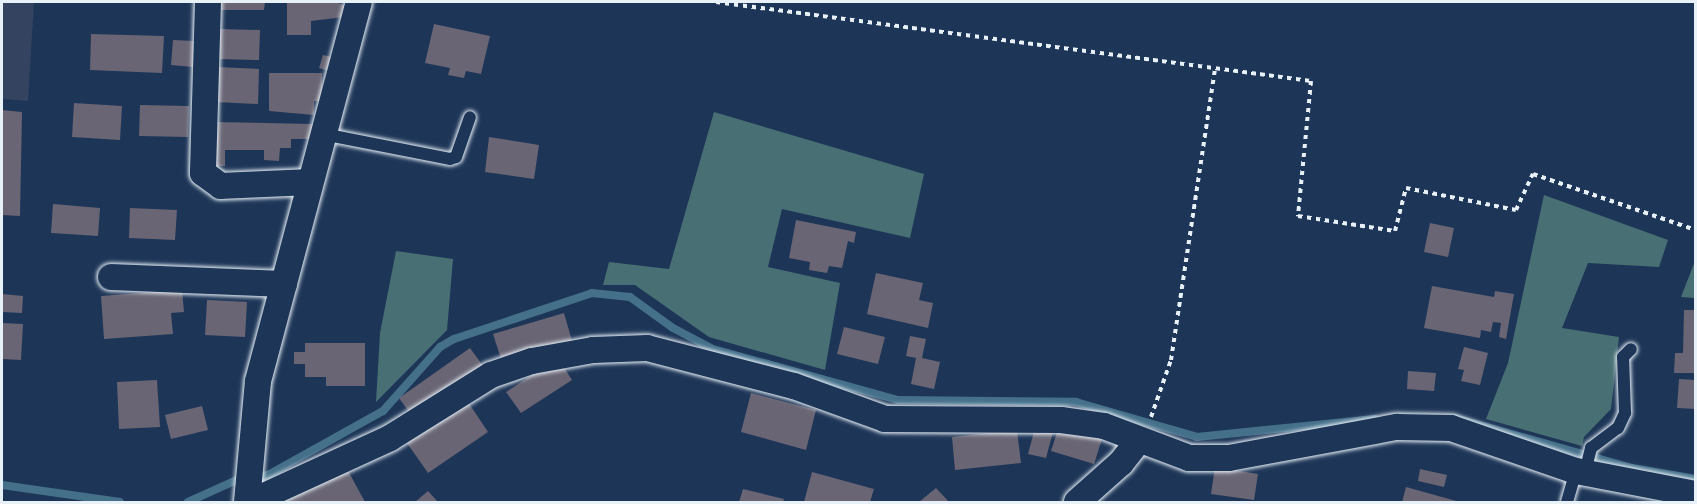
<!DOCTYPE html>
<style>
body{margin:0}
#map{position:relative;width:1697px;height:504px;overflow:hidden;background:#1d3557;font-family:"Shantell Sans",sans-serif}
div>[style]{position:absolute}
.built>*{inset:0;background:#344360}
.green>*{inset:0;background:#487074}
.stream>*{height:8px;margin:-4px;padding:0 4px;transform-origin:4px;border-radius:4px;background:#45708a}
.building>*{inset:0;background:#696574}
.path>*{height:4px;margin-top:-2px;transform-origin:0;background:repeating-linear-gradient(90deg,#e8f1f8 0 4.5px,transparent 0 9px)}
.roads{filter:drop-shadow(0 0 2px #e8f1f8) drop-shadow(0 0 2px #e8f1f8)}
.lane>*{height:12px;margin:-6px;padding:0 6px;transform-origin:6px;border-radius:6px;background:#1d3557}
.street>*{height:26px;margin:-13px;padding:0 13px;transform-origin:13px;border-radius:13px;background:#1d3557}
span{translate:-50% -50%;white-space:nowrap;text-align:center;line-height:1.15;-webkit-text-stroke:5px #1d3557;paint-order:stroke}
.frame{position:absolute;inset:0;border:3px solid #e8f1f8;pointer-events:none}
</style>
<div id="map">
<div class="built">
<div style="clip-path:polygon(2px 2px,34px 2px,28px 101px,2px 99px)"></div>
</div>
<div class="green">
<div style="clip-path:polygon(714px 112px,924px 174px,910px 238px,782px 209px,768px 267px,840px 283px,825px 370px,709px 337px,635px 285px,603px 285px,609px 262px,669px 269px)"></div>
<div style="clip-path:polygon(1544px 195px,1668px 240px,1659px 267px,1588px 263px,1562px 328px,1619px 337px,1611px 409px,1584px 437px,1582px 446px,1486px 419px,1508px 363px)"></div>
<div style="clip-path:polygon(396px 251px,453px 259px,447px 330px,376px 402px,380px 333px)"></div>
<div style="clip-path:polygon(1695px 261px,1695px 298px,1681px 297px)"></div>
</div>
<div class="stream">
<div style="left:1455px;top:418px;width:184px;rotate:15.8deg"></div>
<div style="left:1632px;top:468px;width:65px;rotate:9.8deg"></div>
<div style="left:2px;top:485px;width:119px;rotate:8.2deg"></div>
<div style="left:188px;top:502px;width:58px;rotate:-24.4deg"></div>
<div style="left:241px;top:478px;width:27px;rotate:-6deg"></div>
<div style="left:268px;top:475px;width:132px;rotate:-29.1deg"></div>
<div style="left:383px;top:411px;width:86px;rotate:-48.3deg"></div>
<div style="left:440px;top:347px;width:16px;rotate:-30deg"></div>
<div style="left:454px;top:339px;width:145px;rotate:-18.4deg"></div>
<div style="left:592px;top:293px;width:38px;rotate:6deg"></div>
<div style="left:630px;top:297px;width:53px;rotate:35.8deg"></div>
<div style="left:673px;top:328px;width:45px;rotate:27.7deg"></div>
<div style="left:713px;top:349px;width:192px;rotate:15.4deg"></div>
<div style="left:898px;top:400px;width:178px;rotate:0.6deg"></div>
<div style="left:1076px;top:402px;width:126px;rotate:16.1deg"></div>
<div style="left:1197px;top:437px;width:179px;rotate:-5.8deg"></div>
</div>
<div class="building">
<div style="clip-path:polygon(217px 2px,265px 2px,264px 10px,216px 10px)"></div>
<div style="clip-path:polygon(287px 2px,335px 2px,344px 5px,344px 17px,311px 21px,311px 35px,287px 35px)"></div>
<div style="clip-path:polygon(434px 24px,490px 36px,481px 74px,466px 71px,464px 78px,448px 75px,450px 68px,425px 63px)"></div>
<div style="clip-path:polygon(218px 29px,260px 30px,259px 60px,217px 59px)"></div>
<div style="clip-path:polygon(91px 34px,164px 36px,162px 73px,90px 70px)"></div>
<div style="clip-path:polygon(173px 40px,195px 41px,193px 67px,171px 65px)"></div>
<div style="clip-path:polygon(323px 55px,332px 57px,329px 71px,319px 68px)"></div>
<div style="clip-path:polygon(217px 67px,259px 69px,258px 104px,215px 102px)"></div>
<div style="clip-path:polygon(269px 73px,322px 73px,322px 101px,314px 101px,314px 115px,269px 111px)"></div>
<div style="clip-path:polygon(74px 103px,122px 106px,120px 140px,72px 137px)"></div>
<div style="clip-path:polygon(140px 105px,189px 106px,188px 137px,139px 136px)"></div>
<div style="clip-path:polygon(2px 110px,22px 112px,20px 216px,2px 215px)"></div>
<div style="clip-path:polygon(212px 122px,313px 124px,313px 139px,291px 139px,291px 148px,280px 148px,279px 161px,264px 160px,264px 150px,225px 150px,225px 166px,211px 166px)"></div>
<div style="clip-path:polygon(489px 137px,539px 145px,534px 179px,485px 172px)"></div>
<div style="clip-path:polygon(53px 204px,100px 208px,98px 236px,51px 233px)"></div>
<div style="clip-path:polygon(130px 208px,177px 210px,175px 240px,129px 238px)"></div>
<div style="clip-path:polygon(796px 220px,856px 232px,854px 243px,848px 241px,842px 268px,829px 266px,827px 273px,809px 270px,810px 262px,789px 258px)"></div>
<div style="clip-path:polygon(1430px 223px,1454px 228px,1448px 257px,1424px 252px)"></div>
<div style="clip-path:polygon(876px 273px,923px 283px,919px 300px,933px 303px,928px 328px,867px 314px)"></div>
<div style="clip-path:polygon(1432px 286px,1494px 297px,1495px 291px,1514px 294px,1506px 339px,1499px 337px,1501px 323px,1493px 322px,1491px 332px,1481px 330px,1480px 338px,1424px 328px)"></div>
<div style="clip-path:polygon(182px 290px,184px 312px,171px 313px,173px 334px,104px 339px,101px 296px)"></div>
<div style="clip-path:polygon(2px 294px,23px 296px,22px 313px,2px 312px)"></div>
<div style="clip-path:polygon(207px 300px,247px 302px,245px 337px,205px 335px)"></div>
<div style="clip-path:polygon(1684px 310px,1696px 310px,1696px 373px,1674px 373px,1675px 353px,1683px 353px)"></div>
<div style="clip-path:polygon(564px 313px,572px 341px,502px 362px,493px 334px)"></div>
<div style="clip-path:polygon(2px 323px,23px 324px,21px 360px,2px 359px)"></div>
<div style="clip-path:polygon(844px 327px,885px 337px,878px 364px,837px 354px)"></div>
<div style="clip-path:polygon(910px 336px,926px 339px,922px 358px,940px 362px,934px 389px,911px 384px,916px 358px,906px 356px)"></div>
<div style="clip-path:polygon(305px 343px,365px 343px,365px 386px,326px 386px,326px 377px,305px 377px,305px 364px,294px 364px,294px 352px,305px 352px)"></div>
<div style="clip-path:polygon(1464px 347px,1488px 353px,1480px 385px,1461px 381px,1464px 370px,1458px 369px)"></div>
<div style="clip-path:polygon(470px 348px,483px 366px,412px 416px,399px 398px)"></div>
<div style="clip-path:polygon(558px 358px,572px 380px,521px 413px,506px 392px)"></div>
<div style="clip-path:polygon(1408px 371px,1436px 373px,1434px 391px,1407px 389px)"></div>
<div style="clip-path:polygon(1679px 379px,1696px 380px,1696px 409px,1677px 408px)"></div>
<div style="clip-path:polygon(157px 380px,160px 427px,119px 429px,117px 382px)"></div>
<div style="clip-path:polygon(751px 393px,816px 410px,806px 450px,741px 432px)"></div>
<div style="clip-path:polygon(468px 402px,488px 432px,428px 473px,407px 443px)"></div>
<div style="clip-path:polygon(202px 406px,208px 430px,171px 439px,165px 415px)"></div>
<div style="clip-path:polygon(1060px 423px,1103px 436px,1094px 464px,1051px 451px)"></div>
<div style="clip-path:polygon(1035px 428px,1053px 432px,1046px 458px,1028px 454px)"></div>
<div style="clip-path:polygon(1017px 430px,1021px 463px,955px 470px,952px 437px)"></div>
<div style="clip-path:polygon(346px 467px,365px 502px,279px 502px)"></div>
<div style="clip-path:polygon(1215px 467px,1258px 474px,1254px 500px,1211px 494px)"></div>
<div style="clip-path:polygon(1420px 469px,1447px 475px,1444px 487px,1418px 481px)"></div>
<div style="clip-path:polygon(812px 472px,874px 489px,870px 502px,804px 502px)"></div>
<div style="clip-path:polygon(1406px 487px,1460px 502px,1402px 502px)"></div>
<div style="clip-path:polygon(936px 488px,949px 502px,919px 502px)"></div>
<div style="clip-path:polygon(743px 489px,784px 499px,783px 502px,739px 502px)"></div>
<div style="clip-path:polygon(428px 491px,438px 502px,415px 502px)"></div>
</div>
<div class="path">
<div style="left:716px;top:2px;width:600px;rotate:7.56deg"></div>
<div style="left:1311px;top:81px;width:136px;rotate:95.5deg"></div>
<div style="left:1298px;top:216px;width:98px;rotate:8.8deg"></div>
<div style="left:1395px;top:231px;width:44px;rotate:-75.7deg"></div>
<div style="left:1406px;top:188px;width:112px;rotate:11.3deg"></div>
<div style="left:1516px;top:210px;width:40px;rotate:-65deg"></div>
<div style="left:1533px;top:174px;width:172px;rotate:19deg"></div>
<div style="left:1151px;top:417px;width:60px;rotate:-70.7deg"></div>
<div style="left:1171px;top:360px;width:295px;rotate:-81.4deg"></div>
</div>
<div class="roads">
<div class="lane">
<div style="left:323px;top:134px;width:129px;rotate:11.1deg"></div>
<div style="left:450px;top:159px;width:6px;rotate:-18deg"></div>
<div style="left:456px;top:157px;width:42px;rotate:-70.7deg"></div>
<div style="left:1585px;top:472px;width:25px;rotate:-76deg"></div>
<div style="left:1591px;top:448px;width:34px;rotate:-37deg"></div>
<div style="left:1618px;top:428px;width:17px;rotate:-65deg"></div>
<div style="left:1625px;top:413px;width:56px;rotate:-92deg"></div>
<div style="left:1623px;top:357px;width:11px;rotate:-45deg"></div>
<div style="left:1567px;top:502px;width:32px;rotate:-74deg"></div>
</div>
<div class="street">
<div style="left:208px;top:2px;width:171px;rotate:91.7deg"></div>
<div style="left:203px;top:173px;width:22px;rotate:36deg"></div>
<div style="left:221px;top:186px;width:88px;rotate:-2.6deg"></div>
<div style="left:111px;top:277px;width:173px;rotate:2.3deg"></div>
<div style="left:247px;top:502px;width:121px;rotate:-84.8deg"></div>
<div style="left:258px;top:381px;width:392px;rotate:-75.1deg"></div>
<div style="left:251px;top:502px;width:153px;rotate:-24.7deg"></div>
<div style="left:390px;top:438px;width:119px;rotate:-32deg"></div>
<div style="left:491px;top:375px;width:43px;rotate:-18.9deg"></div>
<div style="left:532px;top:361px;width:62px;rotate:-10.2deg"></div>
<div style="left:593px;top:350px;width:54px;rotate:-2.1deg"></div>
<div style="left:647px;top:348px;width:152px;rotate:14.5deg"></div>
<div style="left:794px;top:386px;width:97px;rotate:19.9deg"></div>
<div style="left:885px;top:419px;width:176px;rotate:0.3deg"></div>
<div style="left:1061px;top:420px;width:43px;rotate:7.9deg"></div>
<div style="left:1104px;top:426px;width:91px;rotate:20.6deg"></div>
<div style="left:1189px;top:458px;width:40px"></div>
<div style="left:1229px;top:458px;width:171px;rotate:-10.5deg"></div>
<div style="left:1397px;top:427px;width:54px;rotate:1.1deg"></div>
<div style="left:1451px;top:428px;width:132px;rotate:19deg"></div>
<div style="left:1576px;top:471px;width:122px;rotate:10.9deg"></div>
<div style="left:1077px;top:502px;width:59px;rotate:-41.6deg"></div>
<div style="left:1121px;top:463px;width:29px;rotate:-52deg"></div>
</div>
</div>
<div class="frame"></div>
</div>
